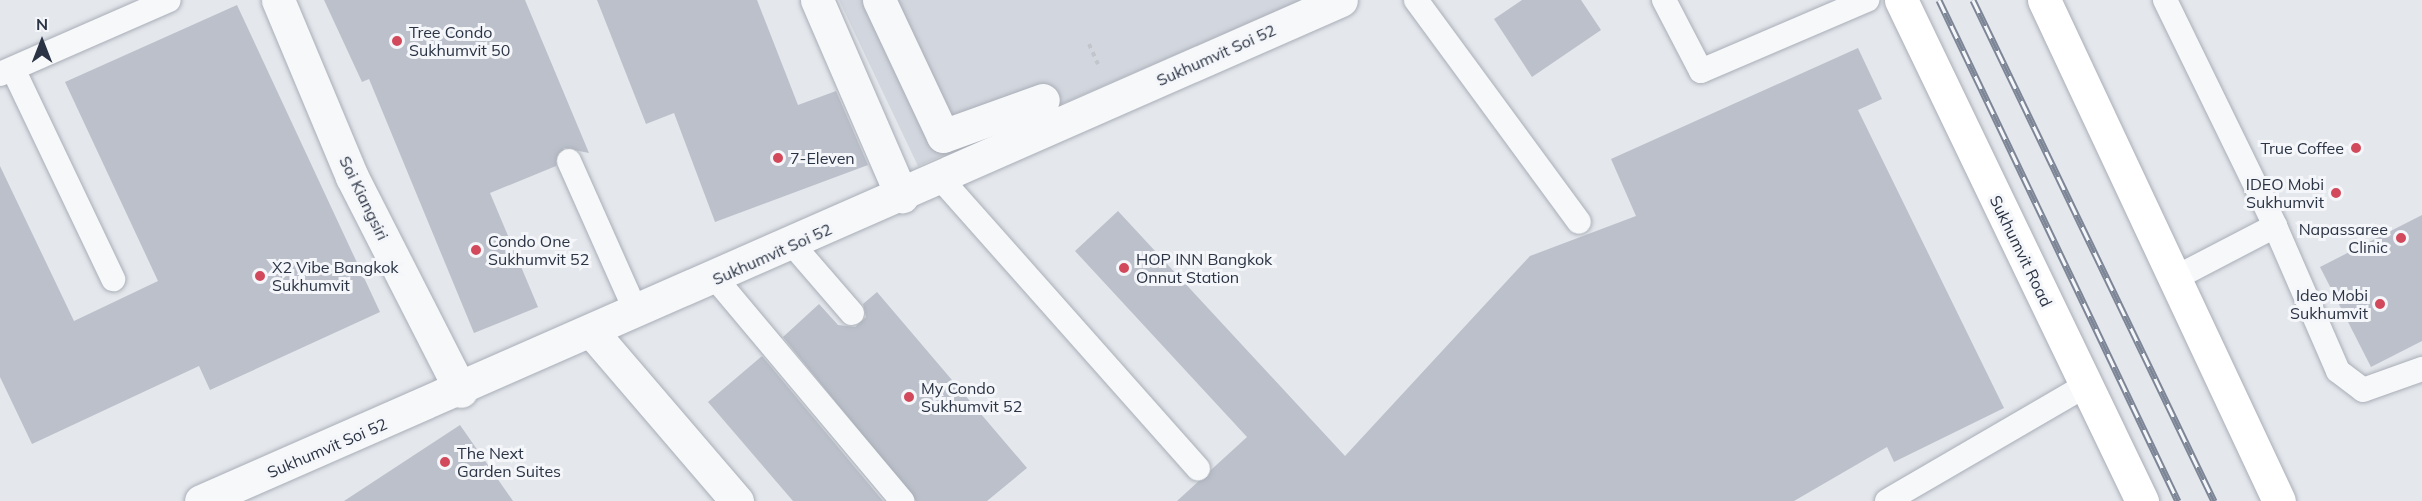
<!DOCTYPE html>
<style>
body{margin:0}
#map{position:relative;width:2422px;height:501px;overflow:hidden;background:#e4e7ec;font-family:Mulish,sans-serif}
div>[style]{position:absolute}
.built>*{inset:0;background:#d2d6de}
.building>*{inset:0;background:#bbc0ca}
.path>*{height:4px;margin-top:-2px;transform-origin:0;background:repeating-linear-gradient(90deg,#c2c5cb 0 4.5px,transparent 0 9px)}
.roads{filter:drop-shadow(0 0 2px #a9aeb7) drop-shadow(0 0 2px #a9aeb7)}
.service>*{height:24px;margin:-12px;padding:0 12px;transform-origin:12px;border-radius:12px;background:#f7f8fa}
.minor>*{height:33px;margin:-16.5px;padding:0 16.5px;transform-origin:16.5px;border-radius:16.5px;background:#f7f8fa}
.primary>*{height:33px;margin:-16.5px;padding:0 16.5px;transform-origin:16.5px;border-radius:16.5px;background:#fff}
.rail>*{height:7px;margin-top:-3.5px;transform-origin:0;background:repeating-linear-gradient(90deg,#f4f6f9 0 14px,#7d8696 0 28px);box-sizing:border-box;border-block:2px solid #7d8696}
.dots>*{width:16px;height:16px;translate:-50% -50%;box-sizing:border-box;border:3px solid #f4f6f9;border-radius:50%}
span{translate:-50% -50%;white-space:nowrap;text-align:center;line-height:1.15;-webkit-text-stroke:6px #f4f6f9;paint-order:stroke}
.poi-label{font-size:16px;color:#2b3445}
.left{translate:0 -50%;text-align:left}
.right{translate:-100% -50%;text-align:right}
.street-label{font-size:16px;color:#2b3445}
.north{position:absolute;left:12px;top:12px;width:60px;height:60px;-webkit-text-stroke:4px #f4f6f9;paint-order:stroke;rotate:0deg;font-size:16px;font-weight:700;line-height:24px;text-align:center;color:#2b3445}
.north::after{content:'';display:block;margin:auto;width:21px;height:27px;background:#2b3445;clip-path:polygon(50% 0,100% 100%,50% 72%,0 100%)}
</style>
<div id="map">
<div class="built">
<div style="clip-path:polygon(839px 0,1302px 0,918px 166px)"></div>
</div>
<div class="building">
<div style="clip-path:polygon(324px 0,525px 0,589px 153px,564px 148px,556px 166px,490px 193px,538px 307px,474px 333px,369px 79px,362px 82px)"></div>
<div style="clip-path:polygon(597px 0,757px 0,798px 105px,836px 91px,868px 165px,715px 222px,674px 113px,646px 124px)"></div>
<div style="clip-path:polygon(1522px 0,1581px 0,1601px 30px,1532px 77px,1494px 19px)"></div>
<div style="clip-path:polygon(237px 5px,380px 312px,210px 390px,199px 366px,32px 444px,0 377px,0 166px,74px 321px,158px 281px,65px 82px)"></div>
<div style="clip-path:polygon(1858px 48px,1882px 99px,1858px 110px,2004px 408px,1894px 462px,1887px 447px,1794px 501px,1177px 501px,1247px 437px,1075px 251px,1118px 211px,1345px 456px,1530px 256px,1636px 216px,1611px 159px)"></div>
<div style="clip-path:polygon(2422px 215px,2422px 341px,2371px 367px,2320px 267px)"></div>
<div style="clip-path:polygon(877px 292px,1027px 468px,987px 501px,916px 501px,783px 337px,819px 304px,838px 325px,855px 327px,866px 317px,863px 304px)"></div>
<div style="clip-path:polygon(762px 356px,883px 501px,793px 501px,708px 402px)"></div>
<div style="clip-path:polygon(460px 425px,513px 501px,344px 501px)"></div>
</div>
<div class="path">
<div style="left:1089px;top:44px;width:22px;rotate:66deg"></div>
</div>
<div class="roads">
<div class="service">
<div style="left:1416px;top:0;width:275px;rotate:53.7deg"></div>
<div style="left:1664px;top:0;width:80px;rotate:62.5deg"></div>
<div style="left:1701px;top:71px;width:181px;rotate:-23.2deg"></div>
<div style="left:2165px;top:0;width:251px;rotate:64deg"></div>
<div style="left:13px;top:69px;width:233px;rotate:64.5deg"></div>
<div style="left:0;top:74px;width:184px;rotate:-23.6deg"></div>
<div style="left:569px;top:161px;width:167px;rotate:66deg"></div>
<div style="left:941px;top:179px;width:387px;rotate:48.4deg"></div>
<div style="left:793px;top:245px;width:90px;rotate:49.1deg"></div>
<div style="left:2175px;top:278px;width:113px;rotate:-27.5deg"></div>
<div style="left:2275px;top:226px;width:158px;rotate:66.5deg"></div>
<div style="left:2338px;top:371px;width:31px;rotate:37deg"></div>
<div style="left:2363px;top:390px;width:63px;rotate:-19.6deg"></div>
<div style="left:716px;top:279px;width:290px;rotate:50deg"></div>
<div style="left:1887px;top:501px;width:230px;rotate:-30.2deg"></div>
</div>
<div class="minor">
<div style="left:278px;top:0;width:192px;rotate:67.3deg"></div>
<div style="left:352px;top:177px;width:240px;rotate:63deg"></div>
<div style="left:817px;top:0;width:214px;rotate:66.6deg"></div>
<div style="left:879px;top:0;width:150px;rotate:64.8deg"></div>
<div style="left:943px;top:136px;width:106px;rotate:-19.8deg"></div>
<div style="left:592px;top:332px;width:223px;rotate:49.4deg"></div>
<div style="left:201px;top:501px;width:1245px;rotate:-23.72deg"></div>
</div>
<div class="primary">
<div style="left:1901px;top:0;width:556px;rotate:64.31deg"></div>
<div style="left:2044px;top:0;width:553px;rotate:64.87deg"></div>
</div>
</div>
<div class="rail">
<div style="left:1939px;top:0;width:555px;rotate:64.5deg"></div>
<div style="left:1973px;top:0;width:556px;rotate:64.31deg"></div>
</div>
<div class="dots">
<div style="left:397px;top:41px;background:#d1495b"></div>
<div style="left:2356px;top:148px;background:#d1495b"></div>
<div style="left:778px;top:158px;background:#d1495b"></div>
<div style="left:2336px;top:193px;background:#d1495b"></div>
<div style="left:2401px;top:238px;background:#d1495b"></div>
<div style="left:476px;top:250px;background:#d1495b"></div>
<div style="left:1124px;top:268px;background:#d1495b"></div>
<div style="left:260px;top:276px;background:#d1495b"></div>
<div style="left:2380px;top:304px;background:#d1495b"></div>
<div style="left:909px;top:397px;background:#d1495b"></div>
<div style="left:445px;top:462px;background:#d1495b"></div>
</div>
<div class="poi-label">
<span class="left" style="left:409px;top:41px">Tree Condo<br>Sukhumvit 50</span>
<span class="right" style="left:2344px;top:148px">True Coffee</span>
<span class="left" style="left:790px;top:158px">7-Eleven</span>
<span class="right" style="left:2324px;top:193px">IDEO Mobi<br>Sukhumvit</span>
<span class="right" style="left:2388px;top:238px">Napassaree<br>Clinic</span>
<span class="left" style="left:488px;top:250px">Condo One<br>Sukhumvit 52</span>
<span class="left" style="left:1136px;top:268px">HOP INN Bangkok<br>Onnut Station</span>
<span class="left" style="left:272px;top:276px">X2 Vibe Bangkok<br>Sukhumvit</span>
<span class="right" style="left:2368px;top:304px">Ideo Mobi<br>Sukhumvit</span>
<span class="left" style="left:921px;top:397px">My Condo<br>Sukhumvit 52</span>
<span class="left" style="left:457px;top:462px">The Next<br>Garden Suites</span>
</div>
<div class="street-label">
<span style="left:1216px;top:55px;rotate:-24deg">Sukhumvit Soi 52</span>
<span style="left:364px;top:198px;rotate:64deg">Soi Kiangsiri</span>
<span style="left:2021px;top:251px;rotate:64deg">Sukhumvit Road</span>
<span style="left:772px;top:254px;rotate:-24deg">Sukhumvit Soi 52</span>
<span style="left:327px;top:448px;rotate:-23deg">Sukhumvit Soi 52</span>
</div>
<div class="north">N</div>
</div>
